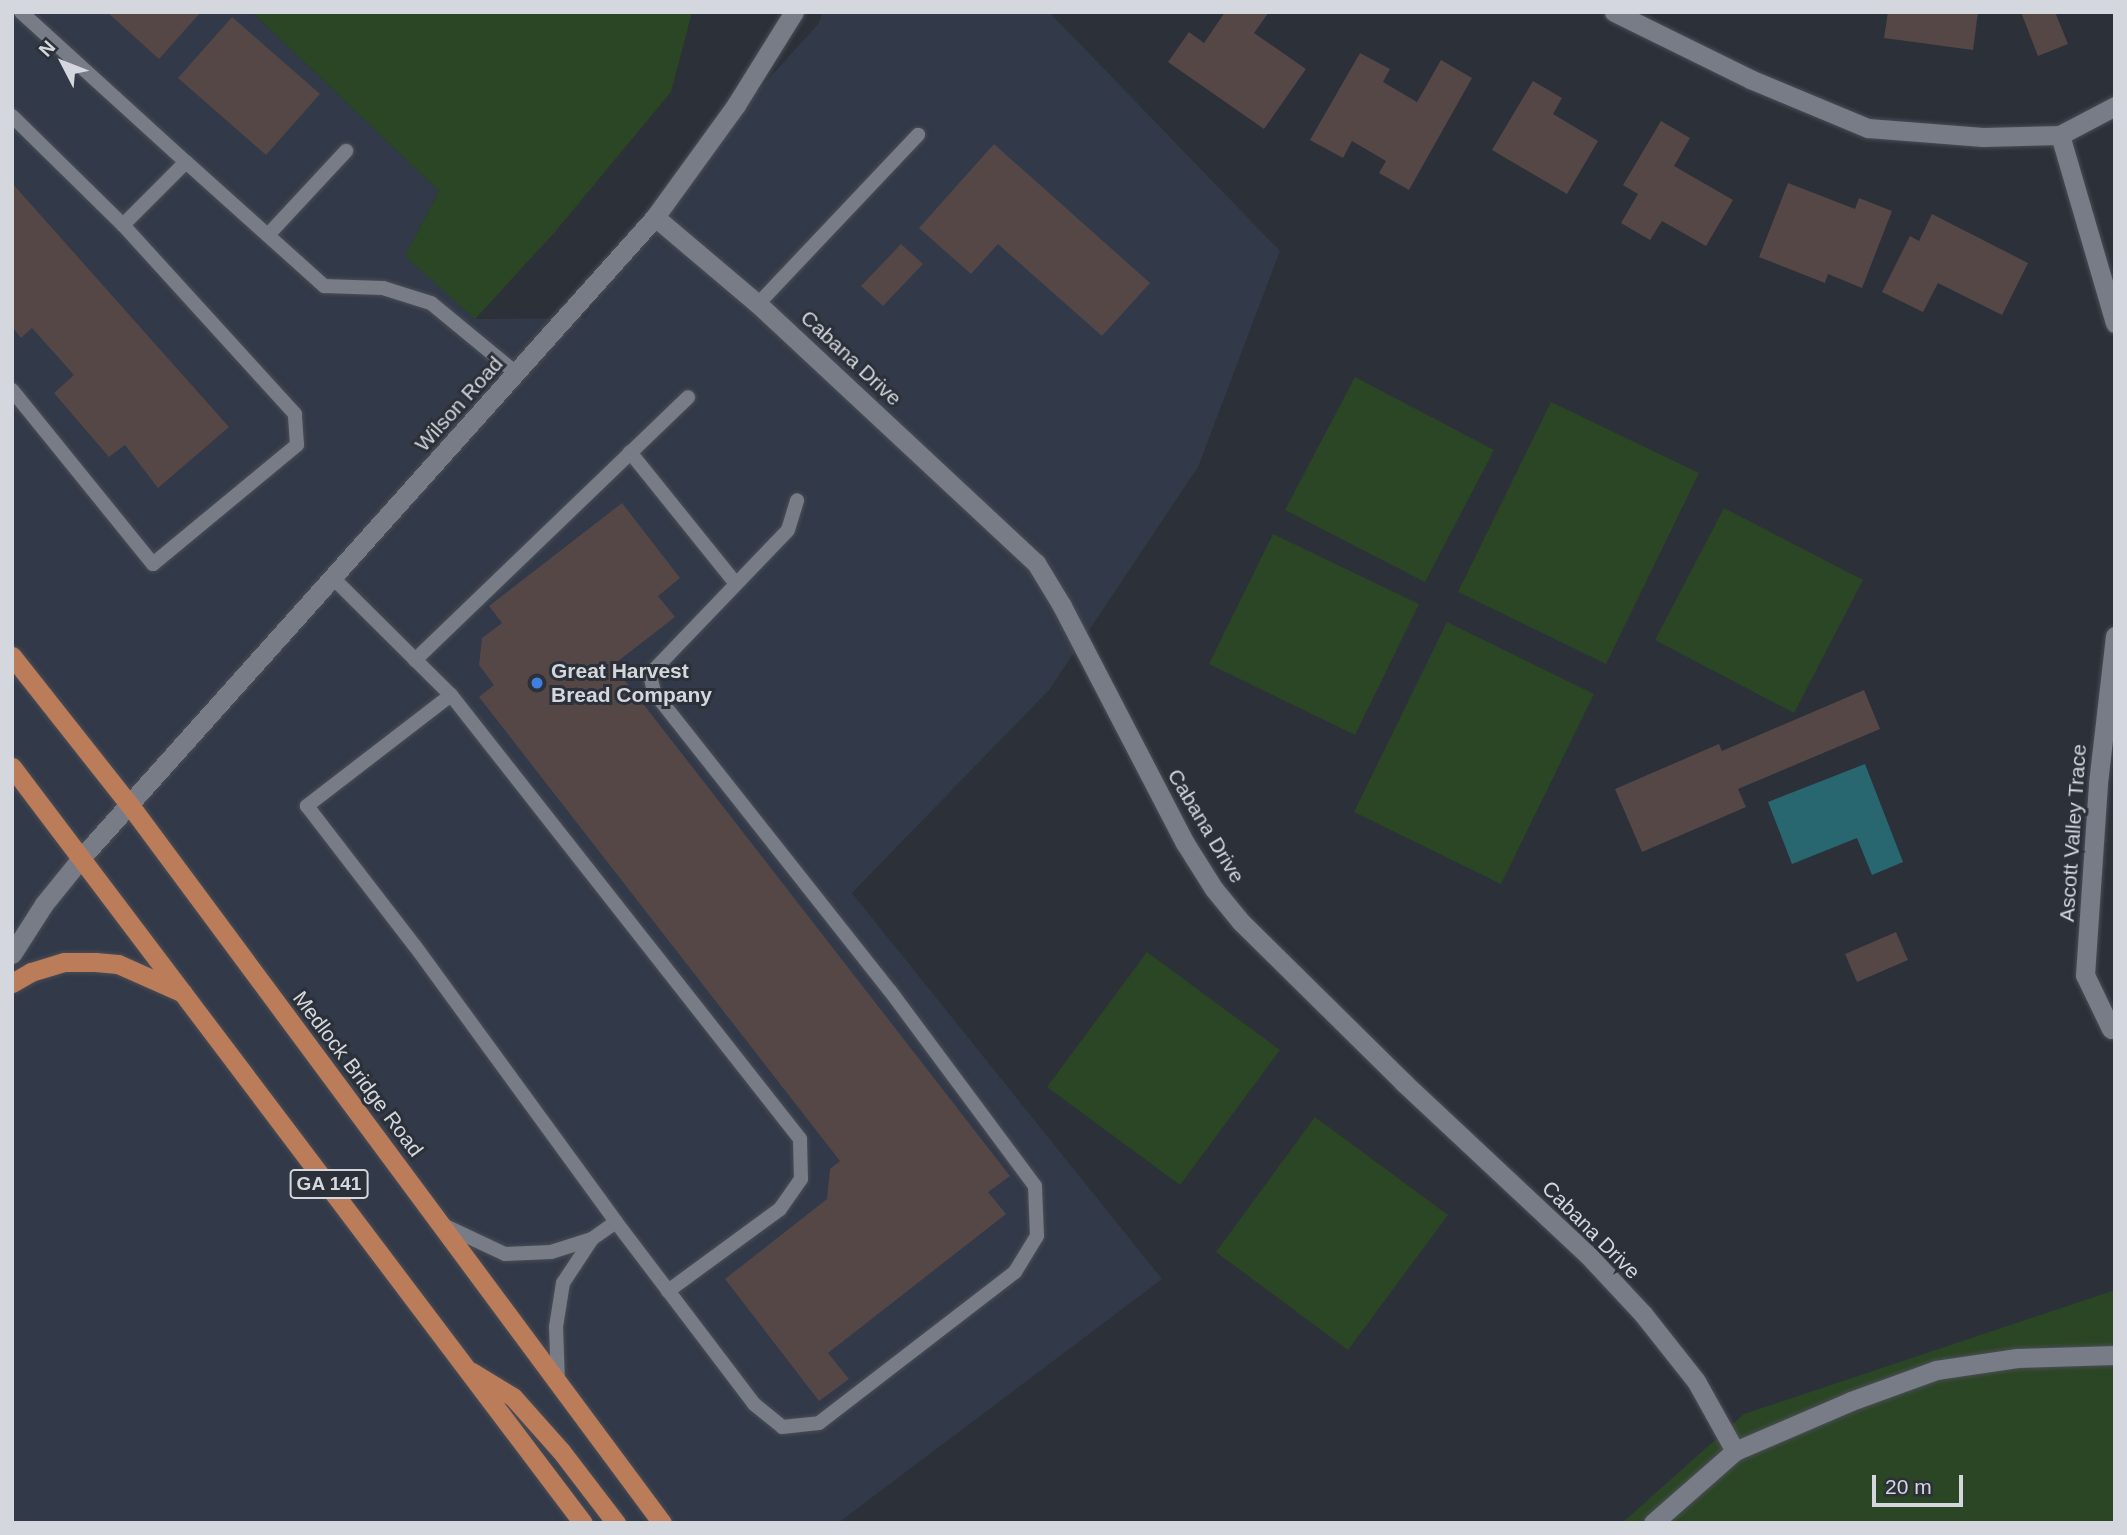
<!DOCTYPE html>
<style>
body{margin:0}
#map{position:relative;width:2127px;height:1535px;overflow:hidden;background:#2b3039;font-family:Arial,sans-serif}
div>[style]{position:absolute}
.built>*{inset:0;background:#323948}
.green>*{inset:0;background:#2b4624}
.water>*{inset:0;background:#28676f}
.building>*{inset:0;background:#544746}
.roads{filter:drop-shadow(0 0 2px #4a4d55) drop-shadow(0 0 2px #4a4d55)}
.service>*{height:14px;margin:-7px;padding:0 7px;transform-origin:7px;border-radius:7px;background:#777c87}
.minor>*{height:19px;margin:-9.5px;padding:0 9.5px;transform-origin:9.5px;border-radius:9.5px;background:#777c87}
.trunk>*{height:19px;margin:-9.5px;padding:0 9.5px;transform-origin:9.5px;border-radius:9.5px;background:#bb7c5a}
.dots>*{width:19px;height:19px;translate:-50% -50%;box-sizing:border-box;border:4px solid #2b3039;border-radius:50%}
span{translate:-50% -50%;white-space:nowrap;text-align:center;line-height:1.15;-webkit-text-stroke:6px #2b3039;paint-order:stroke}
.shield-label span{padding:2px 5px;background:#2b3039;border:2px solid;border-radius:5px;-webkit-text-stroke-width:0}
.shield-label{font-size:19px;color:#d4d7dd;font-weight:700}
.street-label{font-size:21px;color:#d4d7dd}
.poi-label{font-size:21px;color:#d4d7dd;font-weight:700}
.left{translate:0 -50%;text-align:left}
.frame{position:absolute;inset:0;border:14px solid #d4d7dd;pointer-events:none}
.north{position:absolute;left:28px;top:28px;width:70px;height:70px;-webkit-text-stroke:5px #2b3039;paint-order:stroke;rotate:312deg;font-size:19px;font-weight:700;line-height:28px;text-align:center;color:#d4d7dd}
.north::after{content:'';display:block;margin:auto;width:24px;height:32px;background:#d4d7dd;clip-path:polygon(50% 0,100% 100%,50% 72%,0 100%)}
.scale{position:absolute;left:1872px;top:1475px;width:91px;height:32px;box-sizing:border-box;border:4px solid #d4d7dd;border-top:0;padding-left:9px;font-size:21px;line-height:24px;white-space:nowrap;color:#d4d7dd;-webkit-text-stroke:5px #2b3039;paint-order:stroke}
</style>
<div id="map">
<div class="built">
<div style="clip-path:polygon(12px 12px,252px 12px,439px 191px,405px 256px,476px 319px,585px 318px,673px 185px,818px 24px,823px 12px,1049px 12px,1280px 251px,1198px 467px,1049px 690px,852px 893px,1162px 1279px,838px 1523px,12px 1523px)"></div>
</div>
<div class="green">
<div style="clip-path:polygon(252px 12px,692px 12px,671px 92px,554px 233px,475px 319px,405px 256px,439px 191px)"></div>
<div style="clip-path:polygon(1355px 377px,1494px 450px,1425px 582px,1285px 510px)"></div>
<div style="clip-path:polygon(1551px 402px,1699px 473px,1606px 664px,1458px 592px)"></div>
<div style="clip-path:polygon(1724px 508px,1863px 580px,1794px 713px,1655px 640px)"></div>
<div style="clip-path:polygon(1273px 534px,1419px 604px,1355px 735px,1209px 664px)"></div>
<div style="clip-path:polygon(1447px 622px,1594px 694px,1501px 884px,1354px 812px)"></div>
<div style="clip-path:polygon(1147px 952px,1280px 1050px,1180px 1185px,1047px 1087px)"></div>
<div style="clip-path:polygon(1315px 1117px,1448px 1215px,1348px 1350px,1216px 1252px)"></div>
<div style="clip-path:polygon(2115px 1290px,2115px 1523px,1622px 1523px,1744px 1414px)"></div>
</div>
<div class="water">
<div style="clip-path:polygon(1865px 764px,1903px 862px,1872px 875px,1857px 838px,1792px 864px,1768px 802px)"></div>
</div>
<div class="building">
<div style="clip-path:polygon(107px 12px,201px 12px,159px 59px)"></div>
<div style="clip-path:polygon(1225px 12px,1269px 12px,1254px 33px,1306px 69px,1264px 129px,1168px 62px,1189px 32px,1204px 43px)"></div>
<div style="clip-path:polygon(1888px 12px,1978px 12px,1973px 50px,1884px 38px)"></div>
<div style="clip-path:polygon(2021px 12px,2055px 12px,2068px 44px,2038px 56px)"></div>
<div style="clip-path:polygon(232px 17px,320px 94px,266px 155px,178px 78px)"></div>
<div style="clip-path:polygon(1360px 53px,1390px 69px,1383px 82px,1417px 102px,1441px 60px,1472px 78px,1409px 190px,1379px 173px,1386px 161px,1352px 141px,1343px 158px,1310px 140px)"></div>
<div style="clip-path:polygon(1533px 81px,1562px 98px,1553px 114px,1598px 141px,1567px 194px,1492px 150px)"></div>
<div style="clip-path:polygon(1661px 121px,1690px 138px,1674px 166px,1733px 200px,1706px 246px,1662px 221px,1650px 240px,1621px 223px,1638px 194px,1623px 185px)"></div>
<div style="clip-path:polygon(994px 144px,1150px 283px,1102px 336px,998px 244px,971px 274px,919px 228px)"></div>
<div style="clip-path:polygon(12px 183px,229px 427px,158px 488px,125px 445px,109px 457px,54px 393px,74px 375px,32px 328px,21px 338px,12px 327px)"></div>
<div style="clip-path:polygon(1788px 183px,1855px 209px,1859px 198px,1892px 211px,1862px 288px,1828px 274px,1825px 283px,1759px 257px)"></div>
<div style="clip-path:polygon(1932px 214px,2028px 263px,2002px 315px,1938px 283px,1923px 312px,1882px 292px,1910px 236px,1919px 241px)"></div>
<div style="clip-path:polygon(901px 244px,923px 264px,883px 306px,861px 286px)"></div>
<div style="clip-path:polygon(622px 503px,680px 578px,658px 596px,675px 617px,613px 665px,1010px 1176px,988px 1192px,1006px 1214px,828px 1353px,849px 1379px,819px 1401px,725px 1279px,827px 1199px,830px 1169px,840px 1161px,479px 697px,494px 685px,479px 665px,482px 638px,502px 623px,489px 606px)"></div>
<div style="clip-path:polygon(1864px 690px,1880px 729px,1738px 789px,1746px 807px,1642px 852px,1615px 789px,1719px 744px,1722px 751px)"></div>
<div style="clip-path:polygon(1896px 932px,1908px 960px,1857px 982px,1845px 954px)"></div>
</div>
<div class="roads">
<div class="service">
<div style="left:21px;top:12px;width:223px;rotate:42.3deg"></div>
<div style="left:12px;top:116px;width:156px;rotate:44.5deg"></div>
<div style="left:268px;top:235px;width:115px;rotate:-47.1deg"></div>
<div style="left:758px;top:304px;width:233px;rotate:-46.6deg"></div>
<div style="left:12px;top:390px;width:224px;rotate:51deg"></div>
<div style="left:153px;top:564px;width:187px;rotate:-39.6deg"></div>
<div style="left:297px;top:445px;width:31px;rotate:-94deg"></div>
<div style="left:295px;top:414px;width:256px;rotate:-132.3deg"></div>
<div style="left:123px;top:225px;width:89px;rotate:-45deg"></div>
<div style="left:186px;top:162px;width:186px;rotate:41.9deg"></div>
<div style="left:324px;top:286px;width:59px;rotate:1.9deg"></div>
<div style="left:383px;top:288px;width:50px;rotate:17.4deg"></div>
<div style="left:431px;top:303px;width:112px;rotate:39.5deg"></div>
<div style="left:630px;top:452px;width:169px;rotate:51.2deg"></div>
<div style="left:333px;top:578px;width:166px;rotate:44.8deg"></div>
<div style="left:451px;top:695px;width:182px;rotate:142.4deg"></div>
<div style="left:307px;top:806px;width:177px;rotate:52.4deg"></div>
<div style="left:415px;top:946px;width:341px;rotate:53.9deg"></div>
<div style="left:616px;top:1222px;width:29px;rotate:145deg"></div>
<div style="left:592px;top:1239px;width:43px;rotate:162.4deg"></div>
<div style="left:551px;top:1252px;width:46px;rotate:177.5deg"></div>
<div style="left:505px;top:1254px;width:71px;rotate:-154.9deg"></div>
<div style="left:415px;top:660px;width:379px;rotate:-43.9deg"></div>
<div style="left:451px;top:695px;width:565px;rotate:51.83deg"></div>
<div style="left:800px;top:1139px;width:40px;rotate:88.6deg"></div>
<div style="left:801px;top:1179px;width:37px;rotate:125deg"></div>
<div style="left:780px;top:1209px;width:139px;rotate:143.8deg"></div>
<div style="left:616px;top:1222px;width:228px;rotate:52.8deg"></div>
<div style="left:754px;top:1404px;width:36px;rotate:39deg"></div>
<div style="left:782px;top:1427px;width:37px;rotate:-6deg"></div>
<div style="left:819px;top:1423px;width:247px;rotate:-37.6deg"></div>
<div style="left:1015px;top:1272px;width:42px;rotate:-58.6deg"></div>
<div style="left:1037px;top:1236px;width:50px;rotate:-92.3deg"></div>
<div style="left:1035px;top:1186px;width:243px;rotate:-126.6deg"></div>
<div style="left:890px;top:991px;width:381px;rotate:-128.3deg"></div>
<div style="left:654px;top:692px;width:18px;rotate:-103deg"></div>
<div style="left:650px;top:674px;width:199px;rotate:-46.2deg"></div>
<div style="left:788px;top:530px;width:31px;rotate:-73deg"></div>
<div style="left:558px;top:1383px;width:56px;rotate:-92deg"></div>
<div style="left:556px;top:1327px;width:45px;rotate:-81deg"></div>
<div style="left:563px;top:1283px;width:53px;rotate:-56.6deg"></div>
</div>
<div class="minor">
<div style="left:1614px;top:12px;width:152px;rotate:26.2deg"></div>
<div style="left:1750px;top:79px;width:128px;rotate:22.6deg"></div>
<div style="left:1868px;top:128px;width:115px;rotate:4.5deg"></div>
<div style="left:1983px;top:137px;width:77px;rotate:-1.5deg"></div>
<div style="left:2060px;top:135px;width:62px;rotate:-27.8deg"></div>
<div style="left:2060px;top:135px;width:196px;rotate:73.7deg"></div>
<div style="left:655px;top:217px;width:135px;rotate:40.2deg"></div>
<div style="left:758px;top:304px;width:380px;rotate:43deg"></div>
<div style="left:1036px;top:563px;width:50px;rotate:58.8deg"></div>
<div style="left:1062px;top:606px;width:267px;rotate:62.6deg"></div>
<div style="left:1185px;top:843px;width:54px;rotate:57.8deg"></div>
<div style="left:1214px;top:889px;width:43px;rotate:50.7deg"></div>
<div style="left:1241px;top:922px;width:228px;rotate:44.6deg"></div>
<div style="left:1403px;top:1082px;width:253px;rotate:43.1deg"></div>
<div style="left:1588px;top:1255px;width:81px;rotate:47deg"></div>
<div style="left:1643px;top:1314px;width:85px;rotate:51.7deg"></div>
<div style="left:1696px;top:1381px;width:80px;rotate:60.9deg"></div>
<div style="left:12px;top:954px;width:59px;rotate:-57.4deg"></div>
<div style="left:44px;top:904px;width:60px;rotate:-51deg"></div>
<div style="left:82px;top:857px;width:859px;rotate:-48.16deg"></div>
<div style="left:655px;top:217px;width:138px;rotate:-54.1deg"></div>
<div style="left:736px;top:105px;width:110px;rotate:-58.1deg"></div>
<div style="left:2111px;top:1029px;width:60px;rotate:-115.7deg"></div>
<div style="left:2085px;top:975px;width:192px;rotate:-86.1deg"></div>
<div style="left:2098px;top:783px;width:148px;rotate:-83.4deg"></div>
<div style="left:1653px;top:1523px;width:109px;rotate:-41.3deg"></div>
<div style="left:1735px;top:1451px;width:126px;rotate:-23.3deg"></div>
<div style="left:1851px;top:1401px;width:90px;rotate:-20deg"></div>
<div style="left:1936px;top:1370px;width:82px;rotate:-8.4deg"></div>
<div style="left:2017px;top:1358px;width:98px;rotate:-1.8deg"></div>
</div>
<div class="trunk">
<div style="left:12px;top:656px;width:189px;rotate:51.7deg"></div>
<div style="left:129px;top:804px;width:895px;rotate:53.45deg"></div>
<div style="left:12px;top:767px;width:947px;rotate:52.94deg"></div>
<div style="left:12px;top:983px;width:22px;rotate:-30deg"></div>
<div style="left:31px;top:972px;width:34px;rotate:-17deg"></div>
<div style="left:64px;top:962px;width:31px"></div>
<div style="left:95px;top:962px;width:23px;rotate:5deg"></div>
<div style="left:118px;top:964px;width:71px;rotate:24deg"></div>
<div style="left:472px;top:1372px;width:48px;rotate:31.4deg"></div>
<div style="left:513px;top:1397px;width:72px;rotate:48.4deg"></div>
<div style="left:561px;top:1451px;width:91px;rotate:52.6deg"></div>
</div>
</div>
<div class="dots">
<div style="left:537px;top:683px;background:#3f7fe0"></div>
</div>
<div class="shield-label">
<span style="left:329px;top:1184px">GA 141</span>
</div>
<div class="street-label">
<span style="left:851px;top:358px;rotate:43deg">Cabana Drive</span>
<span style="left:459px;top:404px;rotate:-48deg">Wilson Road</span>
<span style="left:1206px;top:826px;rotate:59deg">Cabana Drive</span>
<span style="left:2073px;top:833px;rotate:-86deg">Ascott Valley Trace</span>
<span style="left:358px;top:1074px;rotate:53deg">Medlock Bridge Road</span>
<span style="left:1591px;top:1230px;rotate:45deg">Cabana Drive</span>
</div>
<div class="poi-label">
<span class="left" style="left:551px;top:683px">Great Harvest<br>Bread Company</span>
</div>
<div class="frame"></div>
<div class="north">N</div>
<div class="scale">20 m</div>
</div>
